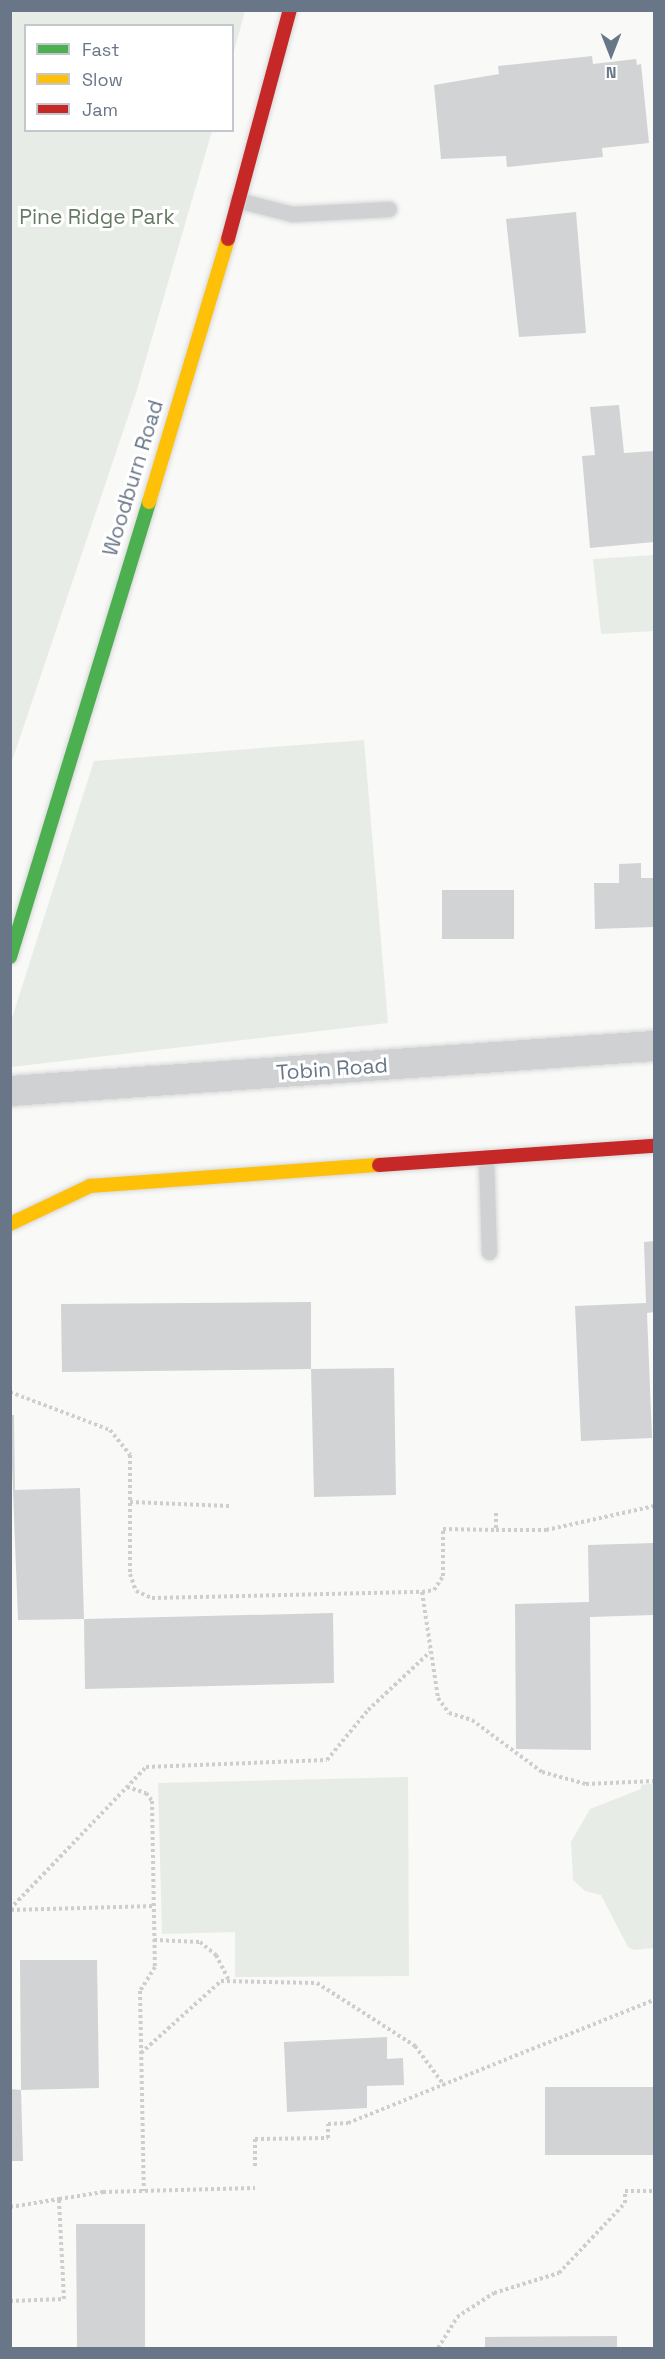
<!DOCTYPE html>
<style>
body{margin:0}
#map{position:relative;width:665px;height:2359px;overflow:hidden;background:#f9f9f8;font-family:"Space Grotesk",sans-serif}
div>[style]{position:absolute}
.green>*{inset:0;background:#e8ece6}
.building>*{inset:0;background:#d2d3d4}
.path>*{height:4px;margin-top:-2px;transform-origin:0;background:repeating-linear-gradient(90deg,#cececf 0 3px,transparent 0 6px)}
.roads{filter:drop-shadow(0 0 2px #d6d7d7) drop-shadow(0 0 2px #d6d7d7)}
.lane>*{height:15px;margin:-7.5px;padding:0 7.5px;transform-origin:7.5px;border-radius:7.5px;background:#d0d1d3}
.street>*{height:30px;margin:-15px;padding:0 15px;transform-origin:15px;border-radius:15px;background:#d0d1d3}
.fast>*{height:14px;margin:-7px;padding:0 7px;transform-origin:7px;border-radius:7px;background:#4caf50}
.slow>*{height:14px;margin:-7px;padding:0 7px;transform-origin:7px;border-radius:7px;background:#ffc107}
.jam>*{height:14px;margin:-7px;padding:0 7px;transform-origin:7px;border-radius:7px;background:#c62828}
span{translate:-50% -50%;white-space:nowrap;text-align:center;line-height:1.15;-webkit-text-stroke:6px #fff;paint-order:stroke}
.park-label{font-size:21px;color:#657a64}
.street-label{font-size:21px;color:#697688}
.frame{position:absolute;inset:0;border:12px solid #697688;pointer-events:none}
.legend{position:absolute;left:24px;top:24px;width:210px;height:108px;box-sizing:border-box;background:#fff;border:2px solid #c3c8cf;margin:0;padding:8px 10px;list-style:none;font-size:18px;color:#697688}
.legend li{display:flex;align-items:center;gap:12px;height:30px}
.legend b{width:30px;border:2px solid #c3c8cf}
.north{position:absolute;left:581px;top:24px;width:60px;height:60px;-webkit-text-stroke:4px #fff;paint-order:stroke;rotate:180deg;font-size:16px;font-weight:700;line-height:24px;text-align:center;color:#697688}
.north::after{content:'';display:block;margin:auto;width:21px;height:27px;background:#697688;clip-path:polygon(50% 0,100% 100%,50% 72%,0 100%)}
</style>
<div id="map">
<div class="green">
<div style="clip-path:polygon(10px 11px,245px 11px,233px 55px,232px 26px,26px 26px,26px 130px,212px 131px,136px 393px,11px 764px)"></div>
<div style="clip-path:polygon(654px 555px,654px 631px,601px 634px,593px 559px)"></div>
<div style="clip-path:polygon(364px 740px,388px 1023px,11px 1067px,11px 1021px,94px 761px)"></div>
<div style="clip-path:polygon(408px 1777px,409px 1976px,235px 1977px,235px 1932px,162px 1934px,158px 1783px)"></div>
<div style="clip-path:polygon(654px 1783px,654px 1948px,634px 1950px,628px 1947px,601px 1895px,585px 1891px,573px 1880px,571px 1842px,590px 1809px,641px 1789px,641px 1785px)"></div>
</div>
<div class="building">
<div style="clip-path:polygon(592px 56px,593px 64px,636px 59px,637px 65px,641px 64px,649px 143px,602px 148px,603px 157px,507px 167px,506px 156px,441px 159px,434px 85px,499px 74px,498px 66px)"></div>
<div style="clip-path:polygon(576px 212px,586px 333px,519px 337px,506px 219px)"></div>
<div style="clip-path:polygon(619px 405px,624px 453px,654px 451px,654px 542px,590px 548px,582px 456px,595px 455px,590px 407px)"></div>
<div style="clip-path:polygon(641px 863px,641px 878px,654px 878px,654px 927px,595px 929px,594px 883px,619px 883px,619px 864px)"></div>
<div style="clip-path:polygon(442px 890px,514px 890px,514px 939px,442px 939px)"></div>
<div style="clip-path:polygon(654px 1241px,654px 1312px,647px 1313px,652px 1438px,581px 1441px,575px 1306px,646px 1303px,644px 1242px)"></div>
<div style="clip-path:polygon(311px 1302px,311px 1369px,62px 1372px,61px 1304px)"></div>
<div style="clip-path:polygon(394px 1368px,396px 1495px,314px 1497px,311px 1369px)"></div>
<div style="clip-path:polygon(10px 1415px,14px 1415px,15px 1490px,80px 1488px,84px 1619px,18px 1620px)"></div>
<div style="clip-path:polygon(654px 1543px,654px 1615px,590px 1617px,591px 1750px,516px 1749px,515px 1604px,589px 1602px,588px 1545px)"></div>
<div style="clip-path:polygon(333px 1613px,334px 1683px,85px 1689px,84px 1619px)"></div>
<div style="clip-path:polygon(20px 1960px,97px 1960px,99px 2088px,21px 2090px)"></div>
<div style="clip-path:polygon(387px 2037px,387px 2059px,403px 2058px,404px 2085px,367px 2086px,367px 2108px,287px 2112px,284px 2042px)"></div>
<div style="clip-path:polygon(545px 2087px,654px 2087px,654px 2155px,545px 2155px)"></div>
<div style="clip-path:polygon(10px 2089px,21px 2090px,23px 2161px,10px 2161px)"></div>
<div style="clip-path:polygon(76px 2224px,145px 2224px,145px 2348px,77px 2348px)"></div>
<div style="clip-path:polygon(617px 2336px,617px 2348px,485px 2348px,485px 2337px)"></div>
</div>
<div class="path">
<div style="left:10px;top:1392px;width:107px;rotate:20.8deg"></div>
<div style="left:110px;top:1430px;width:32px;rotate:51deg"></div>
<div style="left:130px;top:1455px;width:119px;rotate:90deg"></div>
<div style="left:130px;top:1574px;width:18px;rotate:71deg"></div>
<div style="left:136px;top:1591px;width:17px;rotate:24deg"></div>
<div style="left:152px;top:1598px;width:270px;rotate:-1.3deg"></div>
<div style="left:422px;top:1592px;width:107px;rotate:81.4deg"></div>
<div style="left:438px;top:1698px;width:19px;rotate:54deg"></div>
<div style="left:449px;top:1713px;width:24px;rotate:17deg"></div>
<div style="left:472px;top:1720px;width:87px;rotate:36.6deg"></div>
<div style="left:542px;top:1772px;width:46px;rotate:15.3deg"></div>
<div style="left:586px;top:1784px;width:68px;rotate:-2.5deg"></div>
<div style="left:130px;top:1502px;width:99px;rotate:2.3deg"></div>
<div style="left:496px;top:1513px;width:17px;rotate:90deg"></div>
<div style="left:496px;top:1530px;width:50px"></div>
<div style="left:546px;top:1530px;width:111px;rotate:-12.5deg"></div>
<div style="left:422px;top:1592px;width:12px;rotate:-9deg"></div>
<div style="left:434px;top:1590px;width:17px;rotate:-57deg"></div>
<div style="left:443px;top:1576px;width:47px;rotate:-90deg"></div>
<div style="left:443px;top:1529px;width:53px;rotate:1.1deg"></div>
<div style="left:127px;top:1787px;width:20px;rotate:18deg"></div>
<div style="left:146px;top:1793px;width:10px;rotate:53deg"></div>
<div style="left:152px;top:1801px;width:166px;rotate:89deg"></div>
<div style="left:155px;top:1967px;width:28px;rotate:122deg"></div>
<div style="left:140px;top:1991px;width:200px;rotate:88.9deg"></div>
<div style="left:10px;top:1909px;width:197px;rotate:-46.2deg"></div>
<div style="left:146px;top:1767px;width:181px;rotate:-2.2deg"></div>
<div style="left:327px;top:1760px;width:65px;rotate:-50.6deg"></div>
<div style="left:368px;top:1710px;width:85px;rotate:-43.1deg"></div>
<div style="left:11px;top:1910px;width:143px;rotate:-1.6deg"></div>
<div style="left:154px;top:1940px;width:46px;rotate:2.5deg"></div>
<div style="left:200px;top:1942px;width:21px;rotate:39deg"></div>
<div style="left:216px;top:1955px;width:29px;rotate:63deg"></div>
<div style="left:141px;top:2053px;width:108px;rotate:-42deg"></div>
<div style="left:221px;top:1981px;width:96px;rotate:1.2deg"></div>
<div style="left:317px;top:1983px;width:117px;rotate:32.7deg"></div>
<div style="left:415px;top:2046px;width:49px;rotate:53.4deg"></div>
<div style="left:255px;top:2166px;width:27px;rotate:-90deg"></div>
<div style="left:255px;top:2139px;width:73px;rotate:-0.8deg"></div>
<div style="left:328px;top:2138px;width:14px;rotate:-90deg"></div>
<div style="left:328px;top:2124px;width:20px;rotate:-3deg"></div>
<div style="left:348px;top:2123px;width:330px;rotate:-21.9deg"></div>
<div style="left:10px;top:2207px;width:50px;rotate:-9.3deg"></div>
<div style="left:10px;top:2301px;width:54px;rotate:-2.1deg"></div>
<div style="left:64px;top:2299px;width:100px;rotate:-92.9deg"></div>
<div style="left:59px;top:2199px;width:45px;rotate:-9deg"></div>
<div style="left:103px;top:2192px;width:152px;rotate:-1.5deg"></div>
<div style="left:438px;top:2348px;width:36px;rotate:-58deg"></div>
<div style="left:457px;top:2317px;width:44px;rotate:-33deg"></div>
<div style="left:494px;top:2293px;width:68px;rotate:-17.1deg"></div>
<div style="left:559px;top:2273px;width:96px;rotate:-46.7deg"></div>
<div style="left:625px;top:2203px;width:12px;rotate:-90deg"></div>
<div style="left:625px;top:2191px;width:29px"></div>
</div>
<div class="roads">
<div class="lane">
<div style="left:237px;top:200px;width:57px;rotate:14.3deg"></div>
<div style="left:292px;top:214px;width:97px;rotate:-3deg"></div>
<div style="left:486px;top:1157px;width:95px;rotate:88.2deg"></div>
</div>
<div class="street">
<div style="left:10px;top:1091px;width:646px;rotate:-4deg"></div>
</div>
<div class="fast">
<div style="left:10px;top:957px;width:476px;rotate:-73deg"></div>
</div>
<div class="slow">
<div style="left:149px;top:502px;width:275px;rotate:-73.3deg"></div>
<div style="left:10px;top:1224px;width:89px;rotate:-25.4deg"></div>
<div style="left:90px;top:1186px;width:290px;rotate:-4.2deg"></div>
</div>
<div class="jam">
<div style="left:228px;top:239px;width:237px;rotate:-74.9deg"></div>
<div style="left:379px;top:1165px;width:276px;rotate:-4deg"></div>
</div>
</div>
<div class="park-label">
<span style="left:97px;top:217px">Pine Ridge Park</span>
</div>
<div class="street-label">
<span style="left:133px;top:478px;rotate:-73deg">Woodburn Road</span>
<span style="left:332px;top:1069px;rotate:-4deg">Tobin Road</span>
</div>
<div class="frame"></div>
<ul class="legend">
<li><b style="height:8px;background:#4caf50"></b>Fast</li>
<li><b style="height:8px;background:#ffc107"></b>Slow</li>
<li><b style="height:8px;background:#c62828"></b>Jam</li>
</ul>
<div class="north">N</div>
</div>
